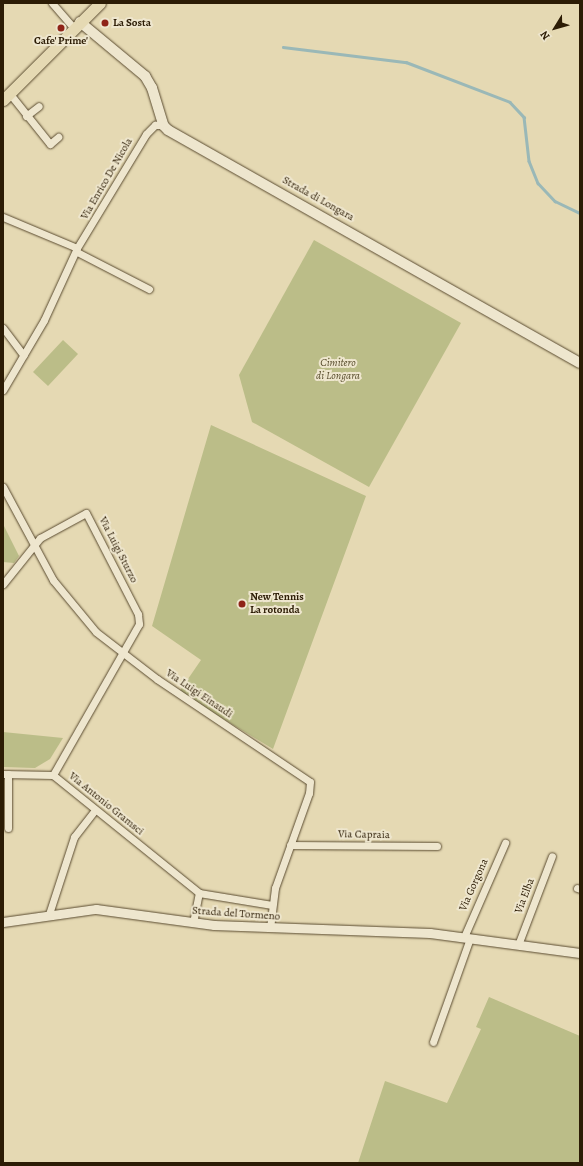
<!DOCTYPE html>
<style>
body{margin:0}
#map{position:relative;width:583px;height:1166px;overflow:hidden;background:#e5d9b3;font-family:Alegreya,serif}
div>[style]{position:absolute}
.green>*{inset:0;background:#bbbd88}
.stream>*{height:2.5px;margin:-1.25px;padding:0 1.25px;transform-origin:1.25px;border-radius:1.25px;background:#9ab8b7}
.roads{filter:drop-shadow(0 0 1px #5a4b30) drop-shadow(0 0 1px #5a4b30)}
.minor>*{height:7px;margin:-3.5px;padding:0 3.5px;transform-origin:3.5px;border-radius:3.5px;background:#eee6ce}
.tertiary>*{height:9px;margin:-4.5px;padding:0 4.5px;transform-origin:4.5px;border-radius:4.5px;background:#eee6ce}
.secondary>*{height:10px;margin:-5px;padding:0 5px;transform-origin:5px;border-radius:5px;background:#eee6ce}
.primary>*{height:11px;margin:-5.5px;padding:0 5.5px;transform-origin:5.5px;border-radius:5.5px;background:#e5d9b3}
.dots>*{width:11px;height:11px;translate:-50% -50%;box-sizing:border-box;border:2px solid #eee6ce;border-radius:50%}
span{translate:-50% -50%;white-space:nowrap;text-align:center;line-height:1.15;-webkit-text-stroke:4px #eee6ce;paint-order:stroke}
.poi-label{font-size:11px;color:#2c1c05;font-weight:700}
.left{translate:0 -50%;text-align:left}
.street-label{font-size:11px;color:#2c1c05}
.park-label{font-size:11px;color:#574c2c;font-style:italic}
.frame{position:absolute;inset:0;border:4px solid #2c1c05;pointer-events:none}
.north{position:absolute;left:535px;top:8px;width:40px;height:40px;-webkit-text-stroke:3px #eee6ce;paint-order:stroke;rotate:233deg;font-size:11px;font-weight:700;line-height:16px;text-align:center;color:#2c1c05}
.north::after{content:'';display:block;margin:auto;width:14px;height:18px;background:#2c1c05;clip-path:polygon(50% 0,100% 100%,50% 72%,0 100%)}
</style>
<div id="map">
<div class="green">
<div style="clip-path:polygon(314px 240px,461px 323px,369px 487px,252px 422px,239px 375px)"></div>
<div style="clip-path:polygon(63px 340px,78px 354px,48px 386px,33px 372px)"></div>
<div style="clip-path:polygon(211px 425px,366px 496px,273px 749px,179px 692px,201px 660px,152px 626px)"></div>
<div style="clip-path:polygon(3px 524px,19px 556px,14px 563px,3px 562px)"></div>
<div style="clip-path:polygon(3px 732px,63px 738px,50px 759px,35px 768px,3px 767px)"></div>
<div style="clip-path:polygon(489px 997px,580px 1036px,580px 1163px,358px 1163px,385px 1081px,447px 1103px,481px 1029px,476px 1027px)"></div>
</div>
<div class="stream">
<div style="left:283px;top:47px;width:124px;rotate:7deg"></div>
<div style="left:406px;top:62px;width:111px;rotate:21deg"></div>
<div style="left:510px;top:102px;width:21px;rotate:47deg"></div>
<div style="left:524px;top:117px;width:44px;rotate:83.5deg"></div>
<div style="left:529px;top:161px;width:24px;rotate:68deg"></div>
<div style="left:538px;top:183px;width:25px;rotate:47deg"></div>
<div style="left:555px;top:201px;width:28px;rotate:26deg"></div>
</div>
<div class="roads">
<div class="minor">
<div style="left:52px;top:3px;width:33px;rotate:49deg"></div>
<div style="left:10px;top:94px;width:64px;rotate:51.3deg"></div>
<div style="left:50px;top:144px;width:11px;rotate:-41deg"></div>
<div style="left:26px;top:116px;width:16px;rotate:-38deg"></div>
<div style="left:3px;top:217px;width:80px;rotate:22.7deg"></div>
<div style="left:77px;top:252px;width:81px;rotate:27.2deg"></div>
<div style="left:3px;top:328px;width:34px;rotate:53deg"></div>
<div style="left:3px;top:390px;width:81px;rotate:-59.6deg"></div>
<div style="left:44px;top:320px;width:79px;rotate:-65.4deg"></div>
<div style="left:77px;top:248px;width:133px;rotate:-58.8deg"></div>
<div style="left:146px;top:134px;width:13px;rotate:-45deg"></div>
<div style="left:155px;top:125px;width:8px"></div>
<div style="left:3px;top:487px;width:106px;rotate:61.7deg"></div>
<div style="left:53px;top:580px;width:67px;rotate:50.4deg"></div>
<div style="left:96px;top:632px;width:77px;rotate:37.6deg"></div>
<div style="left:157px;top:679px;width:184px;rotate:33.9deg"></div>
<div style="left:310px;top:782px;width:11px;rotate:95deg"></div>
<div style="left:309px;top:793px;width:101px;rotate:109.7deg"></div>
<div style="left:275px;top:888px;width:40px;rotate:97.1deg"></div>
<div style="left:3px;top:584px;width:59px;rotate:-51.2deg"></div>
<div style="left:40px;top:538px;width:52px;rotate:-28.5deg"></div>
<div style="left:86px;top:513px;width:114px;rotate:62.8deg"></div>
<div style="left:138px;top:614px;width:10px;rotate:84deg"></div>
<div style="left:139px;top:624px;width:174px;rotate:119.7deg"></div>
<div style="left:53px;top:775px;width:188px;rotate:38.9deg"></div>
<div style="left:199px;top:893px;width:74px;rotate:9.3deg"></div>
<div style="left:3px;top:774px;width:50px;rotate:1.1deg"></div>
<div style="left:8px;top:828px;width:54px;rotate:-90deg"></div>
<div style="left:290px;top:845px;width:147px;rotate:0.4deg"></div>
<div style="left:577px;top:888px;width:3px;rotate:18deg"></div>
<div style="left:49px;top:914px;width:81px;rotate:-72deg"></div>
<div style="left:74px;top:837px;width:34px;rotate:-52deg"></div>
<div style="left:193px;top:923px;width:31px;rotate:-79deg"></div>
<div style="left:464px;top:937px;width:103px;rotate:-66.4deg"></div>
<div style="left:518px;top:945px;width:95px;rotate:-69.1deg"></div>
<div style="left:433px;top:1042px;width:110px;rotate:-70.4deg"></div>
</div>
<div class="tertiary">
<div style="left:3px;top:922px;width:94px;rotate:-8deg"></div>
<div style="left:96px;top:909px;width:119px;rotate:7.7deg"></div>
<div style="left:214px;top:925px;width:216px;rotate:2.1deg"></div>
<div style="left:430px;top:933px;width:151px;rotate:7.6deg"></div>
</div>
<div class="secondary">
<div style="left:80px;top:22px;width:85px;rotate:39.7deg"></div>
<div style="left:145px;top:76px;width:14px;rotate:60deg"></div>
<div style="left:152px;top:88px;width:39px;rotate:73deg"></div>
<div style="left:163px;top:125px;width:7px;rotate:45deg"></div>
<div style="left:168px;top:130px;width:473px;rotate:29.5deg"></div>
</div>
<div class="primary">
<div style="left:3px;top:100px;width:137px;rotate:-45deg"></div>
</div>
</div>
<div class="dots">
<div style="left:105px;top:23px;background:#8f2418"></div>
<div style="left:61px;top:28px;background:#8f2418"></div>
<div style="left:242px;top:604px;background:#8f2418"></div>
</div>
<div class="poi-label">
<span class="left" style="left:113px;top:23px">La Sosta</span>
<span style="left:61px;top:41px">Cafe' Prime'</span>
<span class="left" style="left:250px;top:604px">New Tennis<br>La rotonda</span>
</div>
<div class="street-label">
<span style="left:107px;top:179px;rotate:-60deg">Via Enrico De Nicola</span>
<span style="left:318px;top:199px;rotate:29deg">Strada di Longara</span>
<span style="left:118px;top:550px;rotate:63deg">Via Luigi Sturzo</span>
<span style="left:199px;top:694px;rotate:34deg">Via Luigi Einaudi</span>
<span style="left:106px;top:804px;rotate:39deg">Via Antonio Gramsci</span>
<span style="left:364px;top:835px;rotate:1deg">Via Capraia</span>
<span style="left:474px;top:885px;rotate:-66deg">Via Gorgona</span>
<span style="left:525px;top:896px;rotate:-69deg">Via Elba</span>
<span style="left:236px;top:914px;rotate:4deg">Strada del Tormeno</span>
</div>
<div class="park-label">
<span style="left:338px;top:370px">Cimitero<br>di Longara</span>
</div>
<div class="frame"></div>
<div class="north">N</div>
</div>
